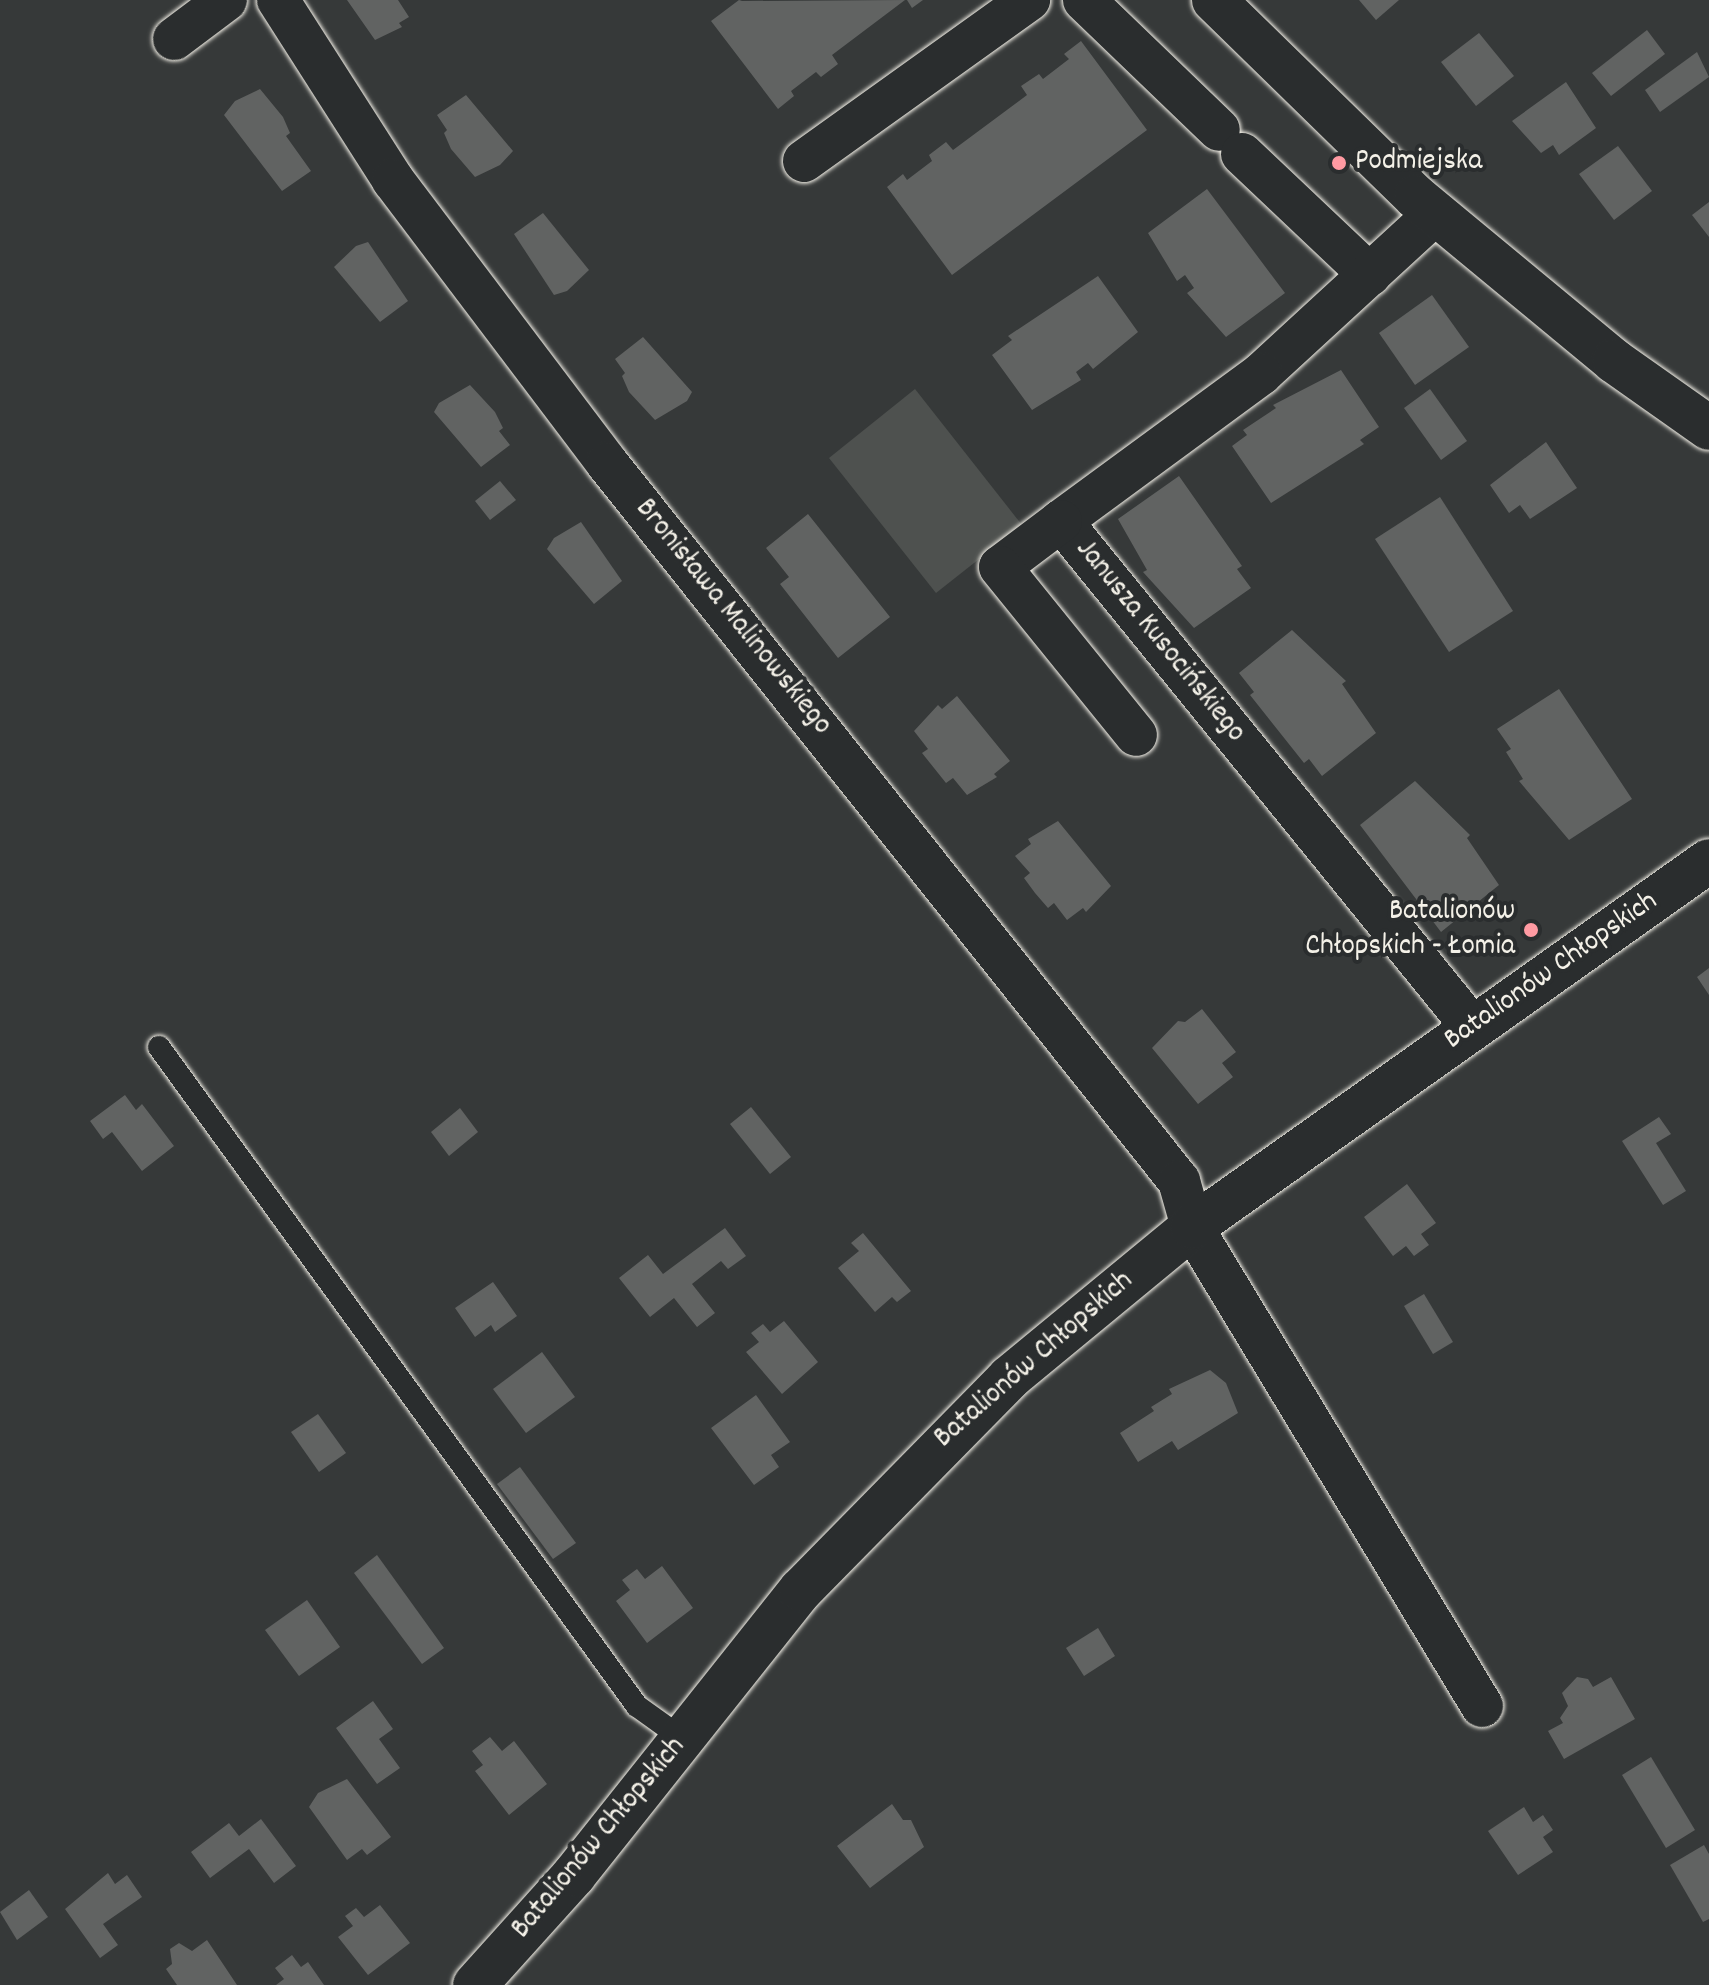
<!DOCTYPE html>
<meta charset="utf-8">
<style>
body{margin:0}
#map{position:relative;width:1709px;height:1985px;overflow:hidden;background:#363939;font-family:Dekko,sans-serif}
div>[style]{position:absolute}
.green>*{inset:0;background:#4e514f}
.building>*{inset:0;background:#616362}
.roads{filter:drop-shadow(0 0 2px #f4f1e8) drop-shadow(0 0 2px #f4f1e8)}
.lane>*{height:22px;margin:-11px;padding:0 11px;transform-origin:11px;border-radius:11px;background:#2a2d2e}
.street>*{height:42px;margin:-21px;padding:0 21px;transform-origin:21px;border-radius:21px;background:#2a2d2e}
.secondary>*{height:44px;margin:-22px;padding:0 22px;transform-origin:22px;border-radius:22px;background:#2a2d2e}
.dots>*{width:22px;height:22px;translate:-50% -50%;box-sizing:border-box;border:4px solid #2a2d2e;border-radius:50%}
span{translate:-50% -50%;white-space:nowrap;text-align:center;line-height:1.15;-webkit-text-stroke:8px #2a2d2e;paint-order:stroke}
.poi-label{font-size:30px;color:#f4f1e8}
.left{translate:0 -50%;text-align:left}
.right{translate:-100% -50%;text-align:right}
.street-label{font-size:30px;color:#f4f1e8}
</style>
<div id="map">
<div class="green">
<div style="clip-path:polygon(915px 389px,1022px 525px,936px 593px,829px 458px)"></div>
</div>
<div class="building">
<div style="clip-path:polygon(347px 0,398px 0,409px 17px,399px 23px,402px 27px,375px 40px)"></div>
<div style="clip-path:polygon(739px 0,742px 1px,905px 0,832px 55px,838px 64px,821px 77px,816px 72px,791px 91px,794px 96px,778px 109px,711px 21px)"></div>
<div style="clip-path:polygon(907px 0,923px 0,912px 8px)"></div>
<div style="clip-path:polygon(1359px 0,1399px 0,1376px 20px)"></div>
<div style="clip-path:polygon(1647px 30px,1665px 54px,1611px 96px,1592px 73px)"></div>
<div style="clip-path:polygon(1479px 33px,1514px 76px,1476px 106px,1441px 62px)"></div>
<div style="clip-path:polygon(1081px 41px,1147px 130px,952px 275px,887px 187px,903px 174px,907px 180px,932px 161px,929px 155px,946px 142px,953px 150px,1027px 95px,1021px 86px,1039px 74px,1043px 79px,1069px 59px,1064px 54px)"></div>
<div style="clip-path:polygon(1697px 52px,1709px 77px,1660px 112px,1645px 90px)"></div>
<div style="clip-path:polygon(1566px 82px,1596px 128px,1559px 155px,1553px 145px,1541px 153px,1512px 121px)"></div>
<div style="clip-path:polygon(260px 89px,283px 117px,290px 133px,286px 136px,311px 171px,282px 191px,224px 115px,235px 101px)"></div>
<div style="clip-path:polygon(466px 95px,513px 151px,500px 165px,475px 177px,451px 149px,444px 133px,447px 130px,437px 115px)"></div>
<div style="clip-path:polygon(1618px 146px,1652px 191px,1614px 220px,1579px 174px)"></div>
<div style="clip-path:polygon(1207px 189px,1285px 293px,1226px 337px,1187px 293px,1194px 288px,1185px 275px,1177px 281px,1148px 233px)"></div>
<div style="clip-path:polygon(1709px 202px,1709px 237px,1692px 215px)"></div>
<div style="clip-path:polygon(543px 213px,589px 270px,567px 291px,554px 295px,514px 234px)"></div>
<div style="clip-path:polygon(368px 242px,408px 301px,380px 322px,334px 267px,356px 246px)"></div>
<div style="clip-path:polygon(1098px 276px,1138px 332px,1093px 369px,1088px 363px,1076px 372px,1081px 380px,1032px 410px,992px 355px,1012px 340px,1008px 336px)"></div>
<div style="clip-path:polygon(1432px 295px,1469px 347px,1415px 385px,1379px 333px)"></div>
<div style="clip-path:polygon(643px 337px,692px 392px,687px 401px,655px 420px,629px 392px,622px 376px,625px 373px,615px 359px)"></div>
<div style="clip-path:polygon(1341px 370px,1379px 427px,1360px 440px,1364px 444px,1271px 503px,1232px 446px,1247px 435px,1243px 430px,1276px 408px,1273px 405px)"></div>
<div style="clip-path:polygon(470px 385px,495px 412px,503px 428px,499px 431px,510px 445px,481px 467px,434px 412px,439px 403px)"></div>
<div style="clip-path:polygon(1430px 389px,1467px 441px,1441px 460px,1404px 408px)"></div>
<div style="clip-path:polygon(1546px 442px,1577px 488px,1530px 519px,1520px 505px,1509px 513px,1490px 485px)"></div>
<div style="clip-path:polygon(1179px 476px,1242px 566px,1237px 569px,1251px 588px,1194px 628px,1143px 572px,1147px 570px,1118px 519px)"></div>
<div style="clip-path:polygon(500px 481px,516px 500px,490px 520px,475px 501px)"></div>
<div style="clip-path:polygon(1440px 497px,1513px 611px,1449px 652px,1375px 539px)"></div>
<div style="clip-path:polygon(808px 514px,890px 617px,838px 658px,780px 584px,789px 577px,766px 548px)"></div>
<div style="clip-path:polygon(581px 522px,622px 581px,594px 604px,547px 549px,554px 538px)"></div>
<div style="clip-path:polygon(1292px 630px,1346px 681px,1342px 684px,1376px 733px,1322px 776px,1309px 759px,1304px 763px,1250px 695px,1254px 692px,1239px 673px)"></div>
<div style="clip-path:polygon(1559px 689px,1632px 799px,1569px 840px,1519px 781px,1523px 779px,1506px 752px,1511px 749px,1497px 729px)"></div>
<div style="clip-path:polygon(957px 696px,1010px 761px,994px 774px,997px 777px,967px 795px,953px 778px,946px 783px,922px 753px,928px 749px,914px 731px,938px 705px,942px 709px)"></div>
<div style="clip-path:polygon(1415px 781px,1470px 835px,1467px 838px,1499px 885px,1441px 932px,1360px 825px)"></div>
<div style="clip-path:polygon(1058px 821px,1111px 886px,1086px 912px,1083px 908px,1067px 920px,1054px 903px,1048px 908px,1035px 893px,1024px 878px,1030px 873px,1015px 856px,1031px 844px,1028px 839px)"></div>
<div style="clip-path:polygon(1709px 968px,1709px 995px,1697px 977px)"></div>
<div style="clip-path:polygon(1202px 1009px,1236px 1052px,1222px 1063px,1233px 1077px,1198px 1104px,1152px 1048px,1178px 1021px,1185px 1022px)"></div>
<div style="clip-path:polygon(125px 1095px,136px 1110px,142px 1104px,174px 1146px,142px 1171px,112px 1132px,103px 1139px,90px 1121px)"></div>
<div style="clip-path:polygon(751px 1107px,791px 1157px,770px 1174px,730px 1124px)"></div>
<div style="clip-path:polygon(460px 1108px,478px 1132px,449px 1156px,431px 1132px)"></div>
<div style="clip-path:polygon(1659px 1117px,1671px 1134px,1656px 1143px,1686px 1191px,1663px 1205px,1622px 1141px)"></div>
<div style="clip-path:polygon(1407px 1184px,1436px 1223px,1421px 1234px,1429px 1245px,1414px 1256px,1406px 1246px,1393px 1256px,1364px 1217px)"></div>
<div style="clip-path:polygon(725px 1228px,746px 1256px,728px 1269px,721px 1261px,692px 1284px,715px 1313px,697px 1327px,674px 1298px,650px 1317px,619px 1278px,648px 1255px,663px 1274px)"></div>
<div style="clip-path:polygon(863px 1233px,911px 1291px,897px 1302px,892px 1297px,875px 1312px,838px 1268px,859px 1251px,851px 1243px)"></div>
<div style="clip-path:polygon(493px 1282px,517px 1316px,495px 1332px,491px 1325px,475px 1337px,455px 1308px)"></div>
<div style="clip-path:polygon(1424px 1294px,1453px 1342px,1433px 1354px,1404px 1306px)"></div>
<div style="clip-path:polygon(784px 1321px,818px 1362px,782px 1394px,746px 1352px,759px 1342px,751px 1333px,763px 1324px,770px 1332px)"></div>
<div style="clip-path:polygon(542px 1352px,575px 1397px,526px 1433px,493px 1389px)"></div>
<div style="clip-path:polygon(1210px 1370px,1226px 1383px,1238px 1413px,1178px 1450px,1172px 1441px,1138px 1462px,1120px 1433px,1154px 1411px,1151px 1407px,1172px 1394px,1169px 1389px)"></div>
<div style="clip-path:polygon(756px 1395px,790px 1442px,771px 1455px,779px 1467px,754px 1485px,711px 1428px)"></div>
<div style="clip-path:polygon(318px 1414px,346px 1453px,319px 1472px,291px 1432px)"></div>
<div style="clip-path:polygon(520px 1467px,576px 1543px,553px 1559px,497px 1484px)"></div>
<div style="clip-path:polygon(377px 1555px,444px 1648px,422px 1664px,354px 1573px)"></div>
<div style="clip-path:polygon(662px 1566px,693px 1608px,647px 1643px,616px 1601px,630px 1590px,622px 1580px,637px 1569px,645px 1579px)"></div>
<div style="clip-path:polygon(307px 1600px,340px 1647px,299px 1676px,265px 1630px)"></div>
<div style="clip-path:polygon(1098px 1628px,1115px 1656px,1084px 1676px,1066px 1648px)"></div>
<div style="clip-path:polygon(1577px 1677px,1588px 1679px,1593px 1687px,1611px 1677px,1635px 1719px,1564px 1759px,1548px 1731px,1563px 1723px,1560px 1718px,1568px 1706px,1562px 1693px)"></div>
<div style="clip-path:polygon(373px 1701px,393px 1729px,379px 1739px,400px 1768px,377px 1784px,336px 1728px)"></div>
<div style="clip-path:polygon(490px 1737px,502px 1751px,514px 1741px,547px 1784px,509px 1815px,475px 1771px,483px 1765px,472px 1751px)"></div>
<div style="clip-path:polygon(1651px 1757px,1695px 1830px,1666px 1848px,1622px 1775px)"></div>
<div style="clip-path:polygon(347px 1779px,391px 1837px,367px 1855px,362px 1849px,347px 1860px,309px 1807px,318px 1793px)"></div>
<div style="clip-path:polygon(892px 1804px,903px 1820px,911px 1820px,924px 1847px,870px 1888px,837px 1846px)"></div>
<div style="clip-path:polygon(1524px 1807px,1533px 1822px,1543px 1815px,1553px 1830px,1543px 1837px,1553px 1852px,1518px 1875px,1488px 1831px)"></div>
<div style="clip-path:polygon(261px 1819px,296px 1866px,274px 1883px,249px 1849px,210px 1878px,191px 1852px,229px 1823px,239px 1836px)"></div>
<div style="clip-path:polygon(1704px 1845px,1709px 1854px,1709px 1919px,1703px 1922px,1670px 1865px)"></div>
<div style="clip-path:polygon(108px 1873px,115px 1884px,127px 1875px,142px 1897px,103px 1924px,118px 1945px,100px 1958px,65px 1909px)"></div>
<div style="clip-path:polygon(29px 1890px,48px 1917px,17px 1940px,0 1912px)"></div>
<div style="clip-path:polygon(380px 1905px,410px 1943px,368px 1975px,338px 1937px,353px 1926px,345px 1916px,356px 1908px,364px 1917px)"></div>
<div style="clip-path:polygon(207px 1940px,237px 1985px,177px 1985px,166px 1969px,172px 1964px,170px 1949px,179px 1943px,192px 1951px)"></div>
<div style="clip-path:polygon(292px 1955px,301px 1967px,308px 1962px,324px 1985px,276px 1985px,284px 1979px,275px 1968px)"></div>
</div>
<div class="roads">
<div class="lane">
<div style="left:159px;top:1047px;width:814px;rotate:54.05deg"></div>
<div style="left:637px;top:1706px;width:57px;rotate:35.7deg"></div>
</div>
<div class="street">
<div style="left:278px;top:0;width:214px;rotate:57.4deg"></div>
<div style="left:393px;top:180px;width:355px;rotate:52.9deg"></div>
<div style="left:607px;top:463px;width:918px;rotate:51.46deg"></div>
<div style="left:1179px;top:1181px;width:48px;rotate:74.2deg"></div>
<div style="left:1192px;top:1227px;width:560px;rotate:58.81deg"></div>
<div style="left:1084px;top:0;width:187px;rotate:43.9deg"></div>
<div style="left:174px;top:39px;width:65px;rotate:-36.9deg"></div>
<div style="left:1242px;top:154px;width:176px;rotate:43.4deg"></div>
<div style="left:804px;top:161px;width:277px;rotate:-35.6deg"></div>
<div style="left:1436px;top:213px;width:238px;rotate:137.4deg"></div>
<div style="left:1261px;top:374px;width:248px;rotate:143.7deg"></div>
<div style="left:1061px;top:521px;width:653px;rotate:50.9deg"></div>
<div style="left:1061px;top:521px;width:76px;rotate:143deg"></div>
<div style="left:1000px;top:567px;width:216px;rotate:51deg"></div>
</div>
<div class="secondary">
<div style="left:1214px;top:0;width:282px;rotate:44.3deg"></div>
<div style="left:1416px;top:197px;width:257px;rotate:39.6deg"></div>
<div style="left:1614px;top:361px;width:116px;rotate:35.2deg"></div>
<div style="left:475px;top:1985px;width:148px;rotate:-48deg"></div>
<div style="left:574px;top:1875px;width:364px;rotate:-51.5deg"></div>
<div style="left:801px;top:1590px;width:297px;rotate:-45.5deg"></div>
<div style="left:1009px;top:1378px;width:237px;rotate:-39.5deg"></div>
<div style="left:1192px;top:1227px;width:633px;rotate:-35.3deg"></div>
</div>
</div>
<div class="dots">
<div style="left:1339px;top:163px;background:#ff9aa2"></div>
<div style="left:1531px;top:930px;background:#ff9aa2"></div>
</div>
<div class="poi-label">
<span class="left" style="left:1355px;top:163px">Podmiejska</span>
<span class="right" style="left:1515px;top:930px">Batalionów<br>Chłopskich - Łomia</span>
</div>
<div class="street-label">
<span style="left:732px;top:618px;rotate:51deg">Bronisława Malinowskiego</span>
<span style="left:1159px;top:642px;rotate:51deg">Janusza Kusocińskiego</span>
<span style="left:1552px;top:972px;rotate:-35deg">Batalionów Chłopskich</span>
<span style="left:1035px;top:1361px;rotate:-41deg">Batalionów Chłopskich</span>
<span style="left:600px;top:1839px;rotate:-50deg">Batalionów Chłopskich</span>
</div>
</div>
